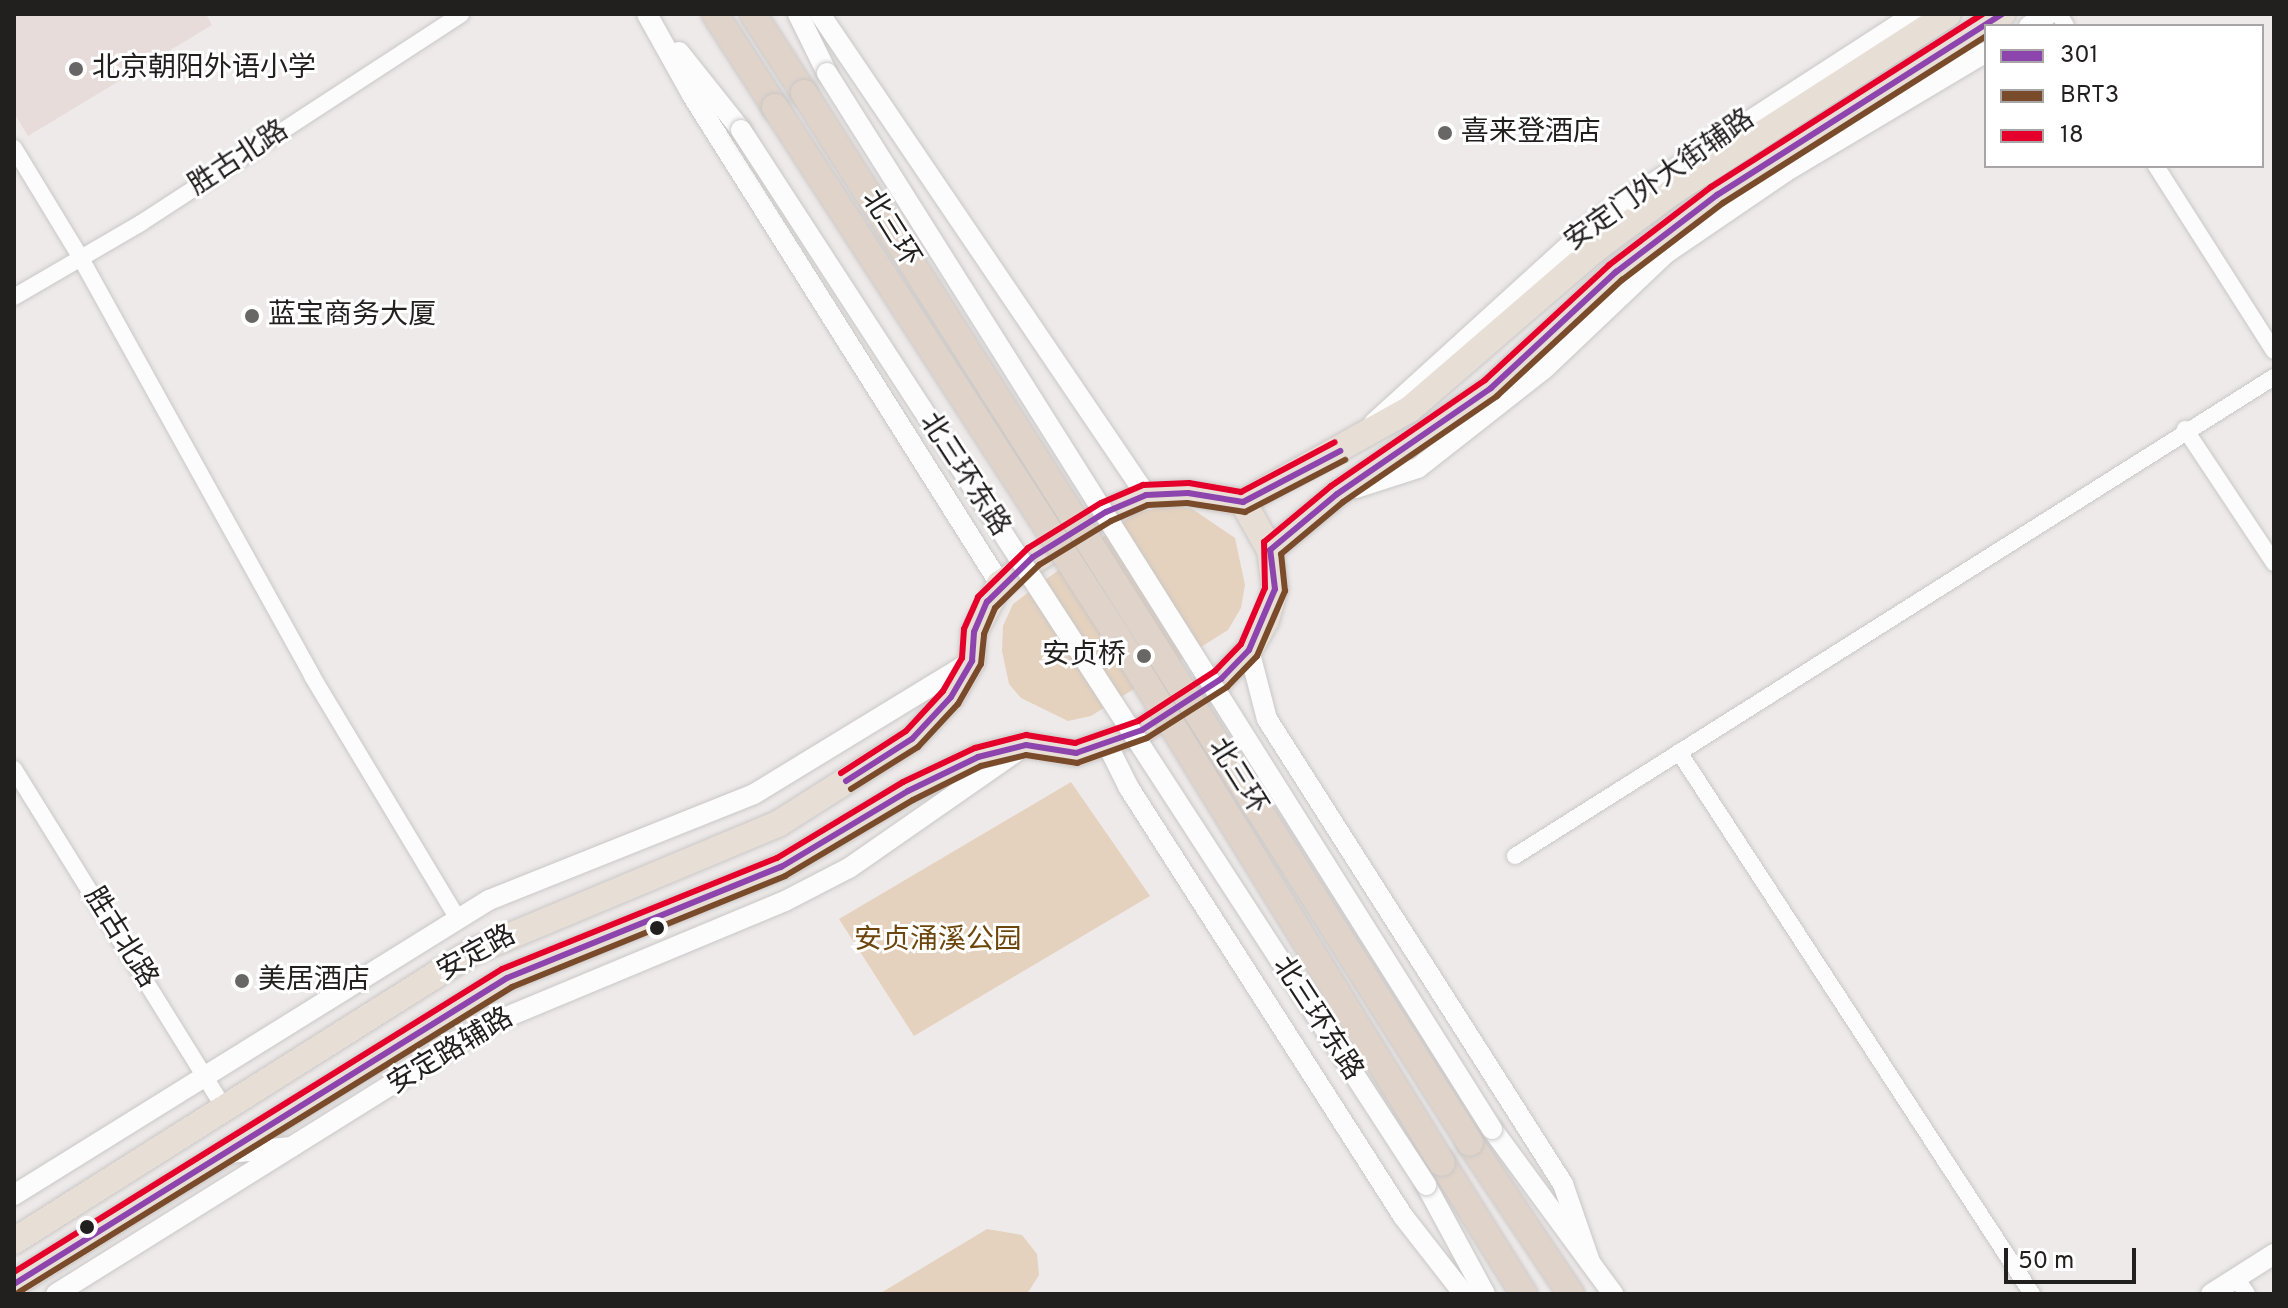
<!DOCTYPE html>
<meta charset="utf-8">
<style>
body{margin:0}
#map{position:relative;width:2288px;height:1308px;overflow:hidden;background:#eeeaea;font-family:Overpass,"Noto Sans SC",sans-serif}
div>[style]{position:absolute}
.built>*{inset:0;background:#e7dcda}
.green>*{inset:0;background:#e5d2be}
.roads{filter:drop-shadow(0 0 2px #cac7c7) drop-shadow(0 0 2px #cac7c7)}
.minor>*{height:16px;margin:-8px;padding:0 8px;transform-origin:8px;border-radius:8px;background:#fcfcfc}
.tertiary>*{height:20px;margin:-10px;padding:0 10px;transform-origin:10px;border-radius:10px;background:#fcfcfc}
.primary>*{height:26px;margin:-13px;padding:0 13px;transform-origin:13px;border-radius:13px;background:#e7ded6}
.trunk>*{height:26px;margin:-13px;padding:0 13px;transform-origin:13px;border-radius:13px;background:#e0d4ca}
.bridges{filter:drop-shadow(0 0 2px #cac7c7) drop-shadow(0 0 2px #cac7c7)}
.tertiary-bridge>*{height:20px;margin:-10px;padding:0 10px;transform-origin:10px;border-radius:10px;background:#fcfcfc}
.trunk-bridge>*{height:26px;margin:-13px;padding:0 13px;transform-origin:13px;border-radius:13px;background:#e0d4ca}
.bus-1>*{height:6px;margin:-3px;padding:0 3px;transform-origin:3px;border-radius:3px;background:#8e44ad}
.bus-2>*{height:6px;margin:-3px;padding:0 3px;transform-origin:3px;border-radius:3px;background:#7a4b2a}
.bus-3>*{height:6px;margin:-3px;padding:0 3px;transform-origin:3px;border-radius:3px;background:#e4002b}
.dots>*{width:22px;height:22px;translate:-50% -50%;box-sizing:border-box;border:4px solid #fff;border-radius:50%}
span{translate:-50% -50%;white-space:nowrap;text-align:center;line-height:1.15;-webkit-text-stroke:6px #fff;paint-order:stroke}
.poi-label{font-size:28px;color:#221f1f}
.left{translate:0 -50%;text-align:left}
.right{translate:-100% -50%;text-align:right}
.street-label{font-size:28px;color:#221f1f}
.park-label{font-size:28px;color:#6c460c}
.frame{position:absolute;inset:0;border:16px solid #221f1f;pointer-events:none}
.legend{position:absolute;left:1984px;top:24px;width:280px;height:144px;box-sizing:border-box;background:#fff;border:2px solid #a7a5a5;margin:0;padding:10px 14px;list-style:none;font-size:24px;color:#221f1f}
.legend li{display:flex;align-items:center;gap:16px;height:40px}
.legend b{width:40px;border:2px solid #a7a5a5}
.scale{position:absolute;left:2004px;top:1248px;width:132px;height:36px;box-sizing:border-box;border:4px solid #221f1f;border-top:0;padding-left:10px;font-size:24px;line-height:28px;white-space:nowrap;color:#221f1f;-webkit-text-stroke:6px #fff;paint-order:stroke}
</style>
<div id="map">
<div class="built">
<div style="clip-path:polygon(14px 14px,206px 14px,212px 25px,28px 136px,14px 113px)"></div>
</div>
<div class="green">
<div style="clip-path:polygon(1169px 506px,1191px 508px,1235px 538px,1245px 585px,1241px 608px,1228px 630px,1091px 716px,1068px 721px,1021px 698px,1009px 684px,1002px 651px,1003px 626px,1013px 604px,1135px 513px)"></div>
<div style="clip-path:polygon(1071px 782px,1150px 896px,914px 1036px,839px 919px)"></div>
<div style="clip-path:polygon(987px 1229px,1022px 1235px,1037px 1254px,1039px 1275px,1027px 1294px,879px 1294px)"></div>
</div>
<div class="roads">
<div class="minor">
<div style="left:2059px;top:14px;width:14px;rotate:60deg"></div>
<div style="left:14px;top:148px;width:125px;rotate:58.7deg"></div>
<div style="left:79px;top:255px;width:481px;rotate:61deg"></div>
<div style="left:312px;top:676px;width:283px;rotate:59deg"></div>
<div style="left:2156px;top:166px;width:219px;rotate:57.5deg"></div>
<div style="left:14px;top:297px;width:147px;rotate:-30.2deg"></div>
<div style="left:141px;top:223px;width:382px;rotate:-33.1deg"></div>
<div style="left:2185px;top:429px;width:161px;rotate:56.4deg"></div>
<div style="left:1679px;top:752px;width:647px;rotate:56.92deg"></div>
<div style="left:14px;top:769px;width:399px;rotate:58.2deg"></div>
<div style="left:1515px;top:856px;width:898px;rotate:-32.26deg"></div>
<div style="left:2236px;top:1278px;width:19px;rotate:55deg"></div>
</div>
<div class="tertiary">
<div style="left:647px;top:14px;width:93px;rotate:60.9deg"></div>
<div style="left:692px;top:95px;width:578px;rotate:57.79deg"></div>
<div style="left:798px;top:14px;width:66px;rotate:63.8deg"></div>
<div style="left:820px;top:14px;width:581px;rotate:55.87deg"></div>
<div style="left:2029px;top:26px;width:23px;rotate:-31deg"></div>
<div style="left:679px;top:52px;width:100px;rotate:51.5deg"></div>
<div style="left:1374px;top:423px;width:303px;rotate:-42.3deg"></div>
<div style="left:1598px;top:219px;width:378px;rotate:-32.9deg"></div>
<div style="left:1356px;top:488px;width:65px;rotate:-17.9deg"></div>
<div style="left:1418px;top:468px;width:160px;rotate:-38.2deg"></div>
<div style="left:1544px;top:369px;width:167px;rotate:-43.5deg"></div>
<div style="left:1665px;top:254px;width:145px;rotate:-34.3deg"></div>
<div style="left:1785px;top:172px;width:234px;rotate:-30.8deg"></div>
<div style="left:1249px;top:650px;width:71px;rotate:75.4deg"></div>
<div style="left:1267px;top:719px;width:551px;rotate:57.52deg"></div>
<div style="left:1563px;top:1184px;width:83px;rotate:70.9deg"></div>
<div style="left:1108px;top:746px;width:47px;rotate:63.4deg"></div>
<div style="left:1129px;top:788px;width:508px;rotate:57.37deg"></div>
<div style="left:1403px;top:1216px;width:99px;rotate:52deg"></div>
<div style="left:1492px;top:1129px;width:205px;rotate:53.7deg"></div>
<div style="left:228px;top:1153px;width:64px;rotate:-5.4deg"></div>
<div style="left:1426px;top:1185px;width:124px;rotate:61.6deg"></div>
<div style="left:14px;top:1195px;width:559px;rotate:-31.84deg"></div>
<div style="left:489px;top:900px;width:285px;rotate:-21.8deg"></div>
<div style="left:754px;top:794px;width:255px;rotate:-31.4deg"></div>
<div style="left:56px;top:1294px;width:506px;rotate:-31.99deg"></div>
<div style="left:485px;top:1026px;width:325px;rotate:-22.6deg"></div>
<div style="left:785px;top:901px;width:72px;rotate:-27.3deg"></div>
<div style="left:849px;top:868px;width:207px;rotate:-34.8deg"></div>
<div style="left:2211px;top:1294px;width:75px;rotate:-32.4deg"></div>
</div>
<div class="primary">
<div style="left:1243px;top:502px;width:191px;rotate:-29.1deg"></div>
<div style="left:1410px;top:409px;width:243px;rotate:-40.8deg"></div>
<div style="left:1594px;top:250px;width:97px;rotate:-36.6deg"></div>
<div style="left:1672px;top:192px;width:328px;rotate:-32.8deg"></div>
<div style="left:1270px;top:550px;width:87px;rotate:-39.9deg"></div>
<div style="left:1337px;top:494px;width:187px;rotate:-34.5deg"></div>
<div style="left:1491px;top:388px;width:171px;rotate:-42.9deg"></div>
<div style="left:1616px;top:272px;width:127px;rotate:-37.3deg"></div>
<div style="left:1717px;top:195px;width:338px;rotate:-32.4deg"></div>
<div style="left:14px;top:1241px;width:542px;rotate:-32.25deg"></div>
<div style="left:472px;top:952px;width:332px;rotate:-22.7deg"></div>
<div style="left:778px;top:824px;width:159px;rotate:-32.4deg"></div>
<div style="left:912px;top:739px;width:57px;rotate:-47.1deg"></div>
<div style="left:951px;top:697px;width:42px;rotate:-59.7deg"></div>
<div style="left:972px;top:661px;width:29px;rotate:-86deg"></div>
<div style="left:974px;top:632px;width:55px;rotate:-61.6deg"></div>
<div style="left:1000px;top:584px;width:128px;rotate:-34.2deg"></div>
<div style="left:1106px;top:512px;width:43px;rotate:-23deg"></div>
<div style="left:1146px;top:495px;width:42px;rotate:-2.7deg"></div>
<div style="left:1188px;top:493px;width:56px;rotate:9.3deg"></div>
<div style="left:14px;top:1284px;width:580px;rotate:-31.83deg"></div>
<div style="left:507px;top:978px;width:296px;rotate:-22.1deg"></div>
<div style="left:781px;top:867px;width:148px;rotate:-30.9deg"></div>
<div style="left:908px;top:791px;width:78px;rotate:-25.9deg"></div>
<div style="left:978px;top:757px;width:49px;rotate:-14deg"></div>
<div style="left:1026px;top:745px;width:51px;rotate:9.1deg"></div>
<div style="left:1076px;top:753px;width:70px;rotate:-19.2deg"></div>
<div style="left:1142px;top:730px;width:94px;rotate:-32.8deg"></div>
<div style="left:1221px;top:679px;width:40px;rotate:-46deg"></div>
<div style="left:1249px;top:650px;width:34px;rotate:-60deg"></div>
<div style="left:1266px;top:620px;width:32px;rotate:-74deg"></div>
<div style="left:1275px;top:589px;width:39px;rotate:-97deg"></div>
<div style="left:1270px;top:550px;width:55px;rotate:-119.4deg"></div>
</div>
<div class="trunk">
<div style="left:715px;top:14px;width:111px;rotate:57.2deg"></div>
<div style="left:753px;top:14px;width:94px;rotate:57.2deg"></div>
<div style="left:1470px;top:1143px;width:182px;rotate:56.2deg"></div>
<div style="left:1442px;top:1163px;width:155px;rotate:58deg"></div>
</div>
</div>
<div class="bridges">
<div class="tertiary-bridge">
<div style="left:827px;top:73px;width:1248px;rotate:57.8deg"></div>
<div style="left:741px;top:130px;width:1258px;rotate:57deg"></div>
</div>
<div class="trunk-bridge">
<div style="left:804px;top:93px;width:1243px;rotate:57.61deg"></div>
<div style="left:775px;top:107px;width:628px;rotate:57.09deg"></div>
<div style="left:1116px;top:634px;width:621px;rotate:58.36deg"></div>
</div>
</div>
<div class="bus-1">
<div style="left:846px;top:781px;width:78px;rotate:-32.5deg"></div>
<div style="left:912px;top:739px;width:57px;rotate:-47.1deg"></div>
<div style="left:951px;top:697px;width:42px;rotate:-59.7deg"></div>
<div style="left:972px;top:661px;width:29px;rotate:-86deg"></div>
<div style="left:974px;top:632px;width:33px;rotate:-67deg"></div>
<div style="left:987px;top:602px;width:64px;rotate:-44.4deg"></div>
<div style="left:1033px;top:557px;width:86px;rotate:-31.7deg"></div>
<div style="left:1106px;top:512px;width:43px;rotate:-23deg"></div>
<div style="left:1146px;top:495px;width:42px;rotate:-2.7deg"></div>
<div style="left:1188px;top:493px;width:56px;rotate:9.3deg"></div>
<div style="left:1243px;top:502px;width:110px;rotate:-27.7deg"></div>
<div style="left:14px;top:1284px;width:580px;rotate:-31.83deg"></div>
<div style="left:507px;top:978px;width:296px;rotate:-22.1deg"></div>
<div style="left:781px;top:867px;width:148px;rotate:-30.9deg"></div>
<div style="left:908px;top:791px;width:78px;rotate:-25.9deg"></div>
<div style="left:978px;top:757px;width:49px;rotate:-14deg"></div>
<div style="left:1026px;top:745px;width:51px;rotate:9.1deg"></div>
<div style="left:1076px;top:753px;width:70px;rotate:-19.2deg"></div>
<div style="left:1142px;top:730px;width:94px;rotate:-32.8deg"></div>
<div style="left:1221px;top:679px;width:40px;rotate:-46deg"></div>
<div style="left:1249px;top:650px;width:66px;rotate:-66.9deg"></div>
<div style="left:1275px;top:589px;width:39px;rotate:-97deg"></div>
<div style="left:1270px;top:550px;width:87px;rotate:-39.9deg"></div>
<div style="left:1337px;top:494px;width:187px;rotate:-34.5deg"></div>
<div style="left:1491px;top:388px;width:171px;rotate:-42.9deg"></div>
<div style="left:1616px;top:272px;width:127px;rotate:-37.3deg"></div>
<div style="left:1717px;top:195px;width:338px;rotate:-32.4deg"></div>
</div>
<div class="bus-2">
<div style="left:851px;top:789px;width:79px;rotate:-32.1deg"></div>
<div style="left:918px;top:747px;width:59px;rotate:-47.1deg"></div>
<div style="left:958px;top:704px;width:46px;rotate:-60.1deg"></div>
<div style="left:981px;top:664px;width:30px;rotate:-84deg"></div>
<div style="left:984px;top:634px;width:28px;rotate:-67deg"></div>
<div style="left:995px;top:608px;width:62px;rotate:-44.3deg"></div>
<div style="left:1039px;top:565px;width:84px;rotate:-31.4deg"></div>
<div style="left:1111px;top:521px;width:40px;rotate:-23.4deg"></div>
<div style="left:1148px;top:505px;width:39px;rotate:-3deg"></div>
<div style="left:1187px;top:503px;width:59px;rotate:8.8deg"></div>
<div style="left:1245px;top:512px;width:113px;rotate:-27.5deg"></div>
<div style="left:19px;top:1292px;width:580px;rotate:-31.74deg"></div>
<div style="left:512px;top:987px;width:295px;rotate:-22.1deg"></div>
<div style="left:785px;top:876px;width:149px;rotate:-30.7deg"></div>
<div style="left:913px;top:800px;width:76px;rotate:-26.6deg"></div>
<div style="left:981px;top:766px;width:46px;rotate:-13.7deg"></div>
<div style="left:1026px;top:755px;width:52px;rotate:8.9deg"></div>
<div style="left:1077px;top:763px;width:74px;rotate:-19.7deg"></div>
<div style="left:1147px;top:738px;width:95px;rotate:-32.5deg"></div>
<div style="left:1227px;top:687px;width:43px;rotate:-45.9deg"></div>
<div style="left:1257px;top:656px;width:71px;rotate:-66.7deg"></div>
<div style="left:1285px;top:591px;width:37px;rotate:-96deg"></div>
<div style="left:1281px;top:554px;width:81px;rotate:-40deg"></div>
<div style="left:1343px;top:502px;width:187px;rotate:-34.5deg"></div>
<div style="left:1497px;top:396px;width:171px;rotate:-42.9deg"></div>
<div style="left:1622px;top:280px;width:127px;rotate:-37.3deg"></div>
<div style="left:1723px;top:203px;width:312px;rotate:-32.4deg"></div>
</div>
<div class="bus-3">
<div style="left:841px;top:773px;width:77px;rotate:-32.9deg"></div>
<div style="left:906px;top:731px;width:54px;rotate:-47.2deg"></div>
<div style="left:943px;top:691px;width:38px;rotate:-60deg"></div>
<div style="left:962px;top:658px;width:29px;rotate:-86deg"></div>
<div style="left:964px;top:629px;width:35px;rotate:-66deg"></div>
<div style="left:978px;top:597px;width:70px;rotate:-44.4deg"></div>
<div style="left:1028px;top:548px;width:86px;rotate:-31.7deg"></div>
<div style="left:1101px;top:503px;width:46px;rotate:-23.2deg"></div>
<div style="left:1143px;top:485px;width:46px;rotate:-2.5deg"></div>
<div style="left:1189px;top:483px;width:53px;rotate:9.8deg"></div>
<div style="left:1241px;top:492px;width:106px;rotate:-28deg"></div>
<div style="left:14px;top:1272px;width:574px;rotate:-31.84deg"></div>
<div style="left:502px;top:969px;width:297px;rotate:-22deg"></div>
<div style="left:777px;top:858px;width:147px;rotate:-31.1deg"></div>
<div style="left:903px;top:782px;width:80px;rotate:-25.3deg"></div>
<div style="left:975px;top:748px;width:53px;rotate:-14.3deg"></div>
<div style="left:1026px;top:735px;width:50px;rotate:9.3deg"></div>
<div style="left:1075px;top:743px;width:67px;rotate:-19.2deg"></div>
<div style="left:1138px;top:721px;width:92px;rotate:-33deg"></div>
<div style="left:1215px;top:671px;width:37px;rotate:-46deg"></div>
<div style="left:1241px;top:644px;width:61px;rotate:-66.8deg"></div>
<div style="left:1265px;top:588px;width:46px;rotate:-91.2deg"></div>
<div style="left:1264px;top:542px;width:87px;rotate:-39.9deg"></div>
<div style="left:1331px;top:486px;width:187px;rotate:-34.5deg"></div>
<div style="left:1485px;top:380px;width:169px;rotate:-42.8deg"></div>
<div style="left:1609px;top:265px;width:128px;rotate:-37.4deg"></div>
<div style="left:1711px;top:187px;width:322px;rotate:-32.5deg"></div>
</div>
<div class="dots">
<div style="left:76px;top:69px;background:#696666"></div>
<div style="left:1445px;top:133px;background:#696666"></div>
<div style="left:252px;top:316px;background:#696666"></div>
<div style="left:1144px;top:656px;background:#696666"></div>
<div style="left:657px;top:928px;background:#221f1f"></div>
<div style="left:242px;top:981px;background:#696666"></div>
<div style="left:87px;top:1227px;background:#221f1f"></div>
</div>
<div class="poi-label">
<span class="left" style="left:92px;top:69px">北京朝阳外语小学</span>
<span class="left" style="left:1461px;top:133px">喜来登酒店</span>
<span class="left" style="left:268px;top:316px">蓝宝商务大厦</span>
<span class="right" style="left:1126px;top:656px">安贞桥</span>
<span class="left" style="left:258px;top:981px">美居酒店</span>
</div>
<div class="street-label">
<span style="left:239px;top:159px;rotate:-33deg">胜古北路</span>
<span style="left:1660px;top:181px;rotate:-35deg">安定门外大街辅路</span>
<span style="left:890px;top:229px;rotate:58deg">北三环</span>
<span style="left:964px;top:475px;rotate:57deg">北三环东路</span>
<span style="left:1237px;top:777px;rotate:58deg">北三环</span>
<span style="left:120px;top:938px;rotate:58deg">胜古北路</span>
<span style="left:477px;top:954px;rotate:-29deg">安定路</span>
<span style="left:1317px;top:1019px;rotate:57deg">北三环东路</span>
<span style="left:451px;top:1052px;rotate:-31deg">安定路辅路</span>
</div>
<div class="park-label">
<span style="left:938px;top:941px">安贞涌溪公园</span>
</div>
<div class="frame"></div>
<ul class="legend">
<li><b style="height:10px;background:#8e44ad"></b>301</li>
<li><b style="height:10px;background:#7a4b2a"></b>BRT3</li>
<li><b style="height:10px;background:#e4002b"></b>18</li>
</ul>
<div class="scale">50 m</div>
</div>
